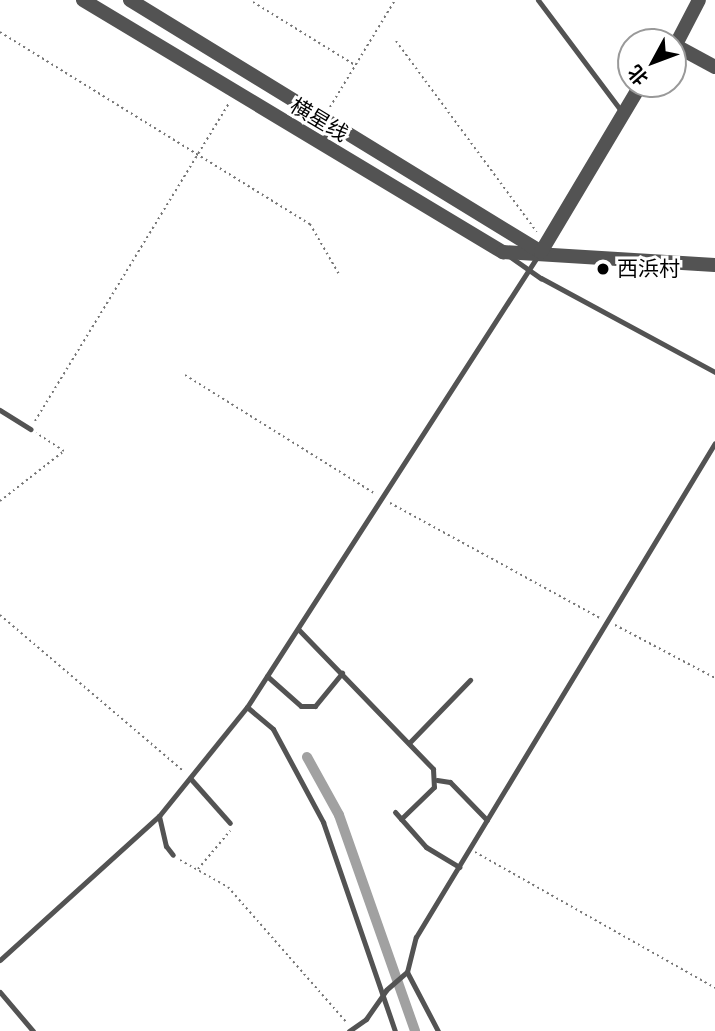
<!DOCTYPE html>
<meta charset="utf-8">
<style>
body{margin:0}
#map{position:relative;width:715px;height:1031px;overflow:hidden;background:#fff;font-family:"PT Sans","Noto Sans SC",sans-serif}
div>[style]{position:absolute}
.canal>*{height:10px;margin:-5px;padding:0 5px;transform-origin:5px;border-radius:5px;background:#a1a1a1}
.path>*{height:2px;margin-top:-1px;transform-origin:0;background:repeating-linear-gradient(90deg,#757575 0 2px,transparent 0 5.5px)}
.service>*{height:5px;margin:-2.5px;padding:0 2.5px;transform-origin:2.5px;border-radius:2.5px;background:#535353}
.tertiary>*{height:14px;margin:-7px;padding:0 7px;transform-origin:7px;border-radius:7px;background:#535353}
.dots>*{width:19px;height:19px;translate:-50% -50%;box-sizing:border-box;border:4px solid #fff;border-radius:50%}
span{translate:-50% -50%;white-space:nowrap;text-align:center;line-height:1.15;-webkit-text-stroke:6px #fff;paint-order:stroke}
.street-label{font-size:21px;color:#000}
.poi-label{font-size:21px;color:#000}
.left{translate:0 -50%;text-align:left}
.north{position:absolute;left:617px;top:28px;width:70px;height:70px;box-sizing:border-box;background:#fff;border:2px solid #999;border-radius:50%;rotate:229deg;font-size:19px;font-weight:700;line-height:28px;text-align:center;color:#000}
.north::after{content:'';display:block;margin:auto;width:24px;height:32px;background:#000;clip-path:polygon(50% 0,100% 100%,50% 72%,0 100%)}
</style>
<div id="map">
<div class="canal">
<div style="left:307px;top:757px;width:66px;rotate:61.1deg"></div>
<div style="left:339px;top:815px;width:229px;rotate:70.6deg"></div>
</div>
<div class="path">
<div style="left:253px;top:2px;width:120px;rotate:31.7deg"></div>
<div style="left:0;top:32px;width:365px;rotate:31.8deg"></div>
<div style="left:310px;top:224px;width:60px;rotate:60deg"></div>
<div style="left:396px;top:41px;width:237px;rotate:53.6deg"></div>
<div style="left:330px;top:107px;width:125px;rotate:-58.7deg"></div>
<div style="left:185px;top:375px;width:223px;rotate:32deg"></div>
<div style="left:35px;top:421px;width:373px;rotate:-58.6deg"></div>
<div style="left:0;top:501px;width:81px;rotate:-38deg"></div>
<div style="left:64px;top:451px;width:33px;rotate:-147deg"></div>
<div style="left:390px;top:503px;width:239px;rotate:28.7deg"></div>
<div style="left:0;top:615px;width:240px;rotate:40.4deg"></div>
<div style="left:615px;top:625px;width:113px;rotate:27.9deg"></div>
<div style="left:475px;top:852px;width:276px;rotate:29.5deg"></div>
<div style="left:180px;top:860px;width:55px;rotate:29.4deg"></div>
<div style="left:228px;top:887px;width:181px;rotate:48.8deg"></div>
<div style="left:198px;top:869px;width:50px;rotate:-49.9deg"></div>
</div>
<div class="service">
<div style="left:538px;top:0;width:140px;rotate:53.1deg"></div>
<div style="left:321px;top:142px;width:21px;rotate:-59deg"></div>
<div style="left:509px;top:256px;width:39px;rotate:35deg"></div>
<div style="left:541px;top:278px;width:198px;rotate:28.4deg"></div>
<div style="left:0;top:410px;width:36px;rotate:32deg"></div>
<div style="left:299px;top:630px;width:193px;rotate:46deg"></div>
<div style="left:433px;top:769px;width:18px;rotate:87deg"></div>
<div style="left:434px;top:787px;width:46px;rotate:135.9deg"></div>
<div style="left:267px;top:676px;width:45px;rotate:41.4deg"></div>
<div style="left:301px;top:706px;width:14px"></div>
<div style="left:315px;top:706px;width:43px;rotate:-50.7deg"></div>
<div style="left:247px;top:707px;width:34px;rotate:40deg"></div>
<div style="left:273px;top:729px;width:106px;rotate:61.7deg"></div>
<div style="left:323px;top:822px;width:221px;rotate:71deg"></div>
<div style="left:409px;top:743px;width:88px;rotate:-45.9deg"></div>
<div style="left:190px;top:778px;width:60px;rotate:48.4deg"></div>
<div style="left:437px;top:780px;width:13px;rotate:9deg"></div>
<div style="left:450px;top:782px;width:53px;rotate:45.8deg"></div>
<div style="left:395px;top:812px;width:47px;rotate:48.5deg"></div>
<div style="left:426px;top:847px;width:39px;rotate:31deg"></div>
<div style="left:159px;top:816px;width:31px;rotate:77deg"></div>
<div style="left:166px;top:846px;width:11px;rotate:52deg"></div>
<div style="left:0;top:960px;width:215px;rotate:-42.2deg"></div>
<div style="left:159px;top:816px;width:140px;rotate:-51.1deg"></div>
<div style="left:247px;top:707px;width:535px;rotate:-57.2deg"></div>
<div style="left:407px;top:972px;width:67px;rotate:62.3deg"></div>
<div style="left:0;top:992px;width:51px;rotate:49.8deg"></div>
<div style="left:349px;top:1031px;width:21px;rotate:-35deg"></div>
<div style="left:366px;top:1019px;width:35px;rotate:-55deg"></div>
<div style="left:386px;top:990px;width:28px;rotate:-41deg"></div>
<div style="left:407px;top:972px;width:36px;rotate:-76deg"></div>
<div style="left:416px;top:937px;width:577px;rotate:-58.82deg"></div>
</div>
<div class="tertiary">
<div style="left:83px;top:0;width:490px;rotate:31deg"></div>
<div style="left:503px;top:252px;width:212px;rotate:3.5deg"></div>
<div style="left:130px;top:0;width:481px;rotate:31.5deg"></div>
<div style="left:678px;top:47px;width:42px;rotate:28.4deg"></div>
<div style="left:673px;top:50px;width:56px;rotate:-62.5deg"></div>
<div style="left:541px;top:252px;width:196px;rotate:-59.2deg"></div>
</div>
<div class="dots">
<div style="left:603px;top:269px;background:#000"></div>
</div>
<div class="street-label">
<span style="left:319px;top:120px;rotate:31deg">横星线</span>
</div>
<div class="poi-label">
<span class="left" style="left:617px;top:269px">西浜村</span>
</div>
<div class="north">北</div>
</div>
